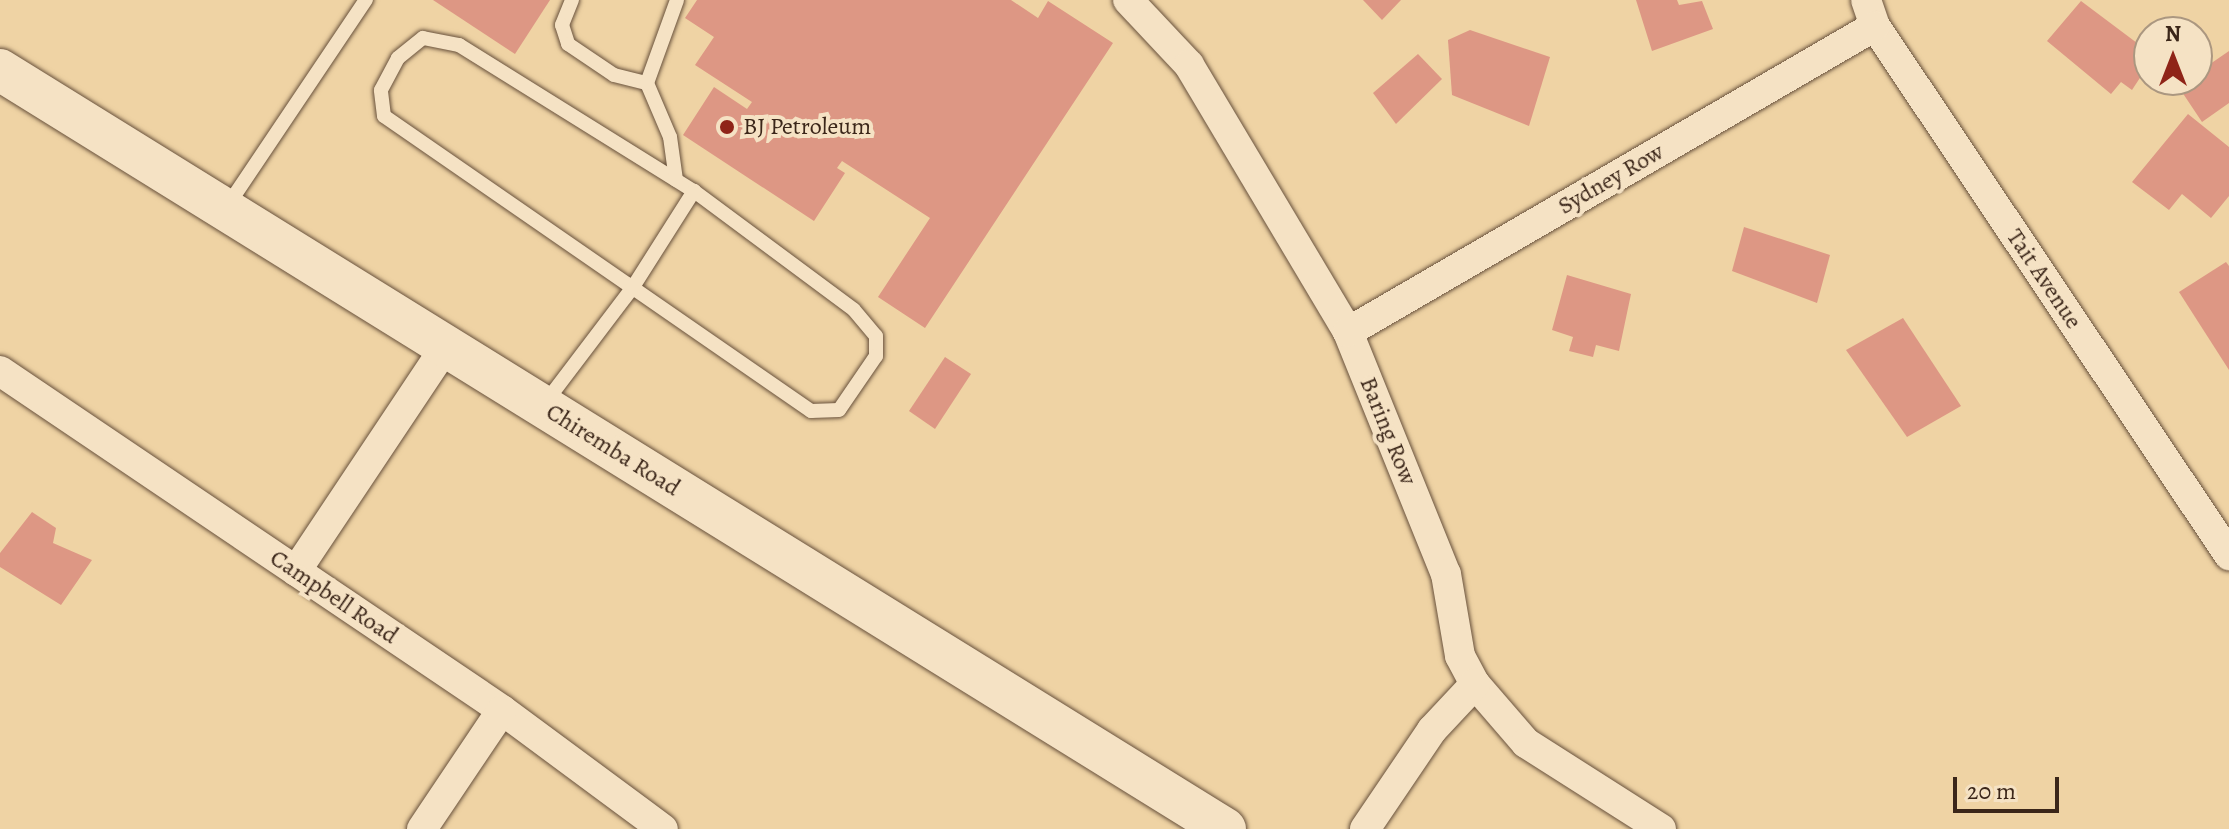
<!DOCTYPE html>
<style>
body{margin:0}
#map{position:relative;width:2229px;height:829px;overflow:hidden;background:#efd3a4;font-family:Alegreya,serif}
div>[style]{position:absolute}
.building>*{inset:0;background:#dd9784}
.roads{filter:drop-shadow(0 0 2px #68513c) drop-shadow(0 0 2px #68513c)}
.service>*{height:14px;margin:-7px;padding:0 7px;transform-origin:7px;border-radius:7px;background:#f5e2c4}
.minor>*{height:30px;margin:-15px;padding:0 15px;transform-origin:15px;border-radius:15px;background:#f5e2c4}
.secondary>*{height:42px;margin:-21px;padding:0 21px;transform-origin:21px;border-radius:21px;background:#f5e2c4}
.dots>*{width:22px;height:22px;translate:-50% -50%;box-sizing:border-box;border:4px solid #f5e2c4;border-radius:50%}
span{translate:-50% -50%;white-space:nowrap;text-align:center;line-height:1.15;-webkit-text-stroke:8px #f5e2c4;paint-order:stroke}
.poi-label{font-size:24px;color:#3b2619}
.left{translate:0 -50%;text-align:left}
.street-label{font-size:24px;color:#3b2619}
.north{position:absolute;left:2133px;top:16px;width:80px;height:80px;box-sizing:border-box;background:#f5e2c4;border:2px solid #ab9780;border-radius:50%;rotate:0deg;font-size:22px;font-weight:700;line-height:32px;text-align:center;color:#3b2619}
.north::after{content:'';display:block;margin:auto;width:28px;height:36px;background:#8f2418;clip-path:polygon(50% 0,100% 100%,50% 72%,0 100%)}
.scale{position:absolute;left:1953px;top:777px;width:106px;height:36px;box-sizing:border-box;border:4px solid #3b2619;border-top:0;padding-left:10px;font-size:24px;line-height:28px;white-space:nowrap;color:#3b2619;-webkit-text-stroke:6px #f5e2c4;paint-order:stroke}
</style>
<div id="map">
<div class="building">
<div style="clip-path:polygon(433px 0,550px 0,515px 54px)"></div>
<div style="clip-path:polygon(697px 0,1011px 0,1038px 18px,1048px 1px,1113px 43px,925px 328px,878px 297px,930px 218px,842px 161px,837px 168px,845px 173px,814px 221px,683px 135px,714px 87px,747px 109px,752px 102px,695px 65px,714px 37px,685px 18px)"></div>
<div style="clip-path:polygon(1363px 0,1401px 0,1382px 20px)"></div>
<div style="clip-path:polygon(1636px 0,1677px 0,1679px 5px,1702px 1px,1713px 29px,1652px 51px)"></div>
<div style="clip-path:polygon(2081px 1px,2149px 52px,2149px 64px,2132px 90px,2121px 82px,2111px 94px,2047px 41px)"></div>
<div style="clip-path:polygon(1470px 30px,1550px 57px,1529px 126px,1452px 95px,1448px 40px)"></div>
<div style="clip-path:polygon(2229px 51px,2229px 103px,2202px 122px,2178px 86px,2197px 80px,2197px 73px)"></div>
<div style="clip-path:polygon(1418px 54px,1442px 79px,1396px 124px,1373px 93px)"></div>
<div style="clip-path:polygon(2188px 114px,2229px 147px,2229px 196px,2211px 218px,2182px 194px,2169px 210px,2132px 182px)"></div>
<div style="clip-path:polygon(1744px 227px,1830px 255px,1817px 303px,1732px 271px)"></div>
<div style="clip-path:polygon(2226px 262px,2229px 266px,2229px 370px,2179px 292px)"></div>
<div style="clip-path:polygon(1567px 275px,1631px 294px,1619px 351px,1596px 345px,1593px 357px,1569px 351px,1573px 337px,1552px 330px)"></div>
<div style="clip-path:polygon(1903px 318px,1961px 406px,1907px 437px,1846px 350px)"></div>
<div style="clip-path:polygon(945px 357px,971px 374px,935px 429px,909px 411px)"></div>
<div style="clip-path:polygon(32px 512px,56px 528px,53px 543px,92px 560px,61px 605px,0 567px,0 553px)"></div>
</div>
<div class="roads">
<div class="service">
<div style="left:572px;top:0;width:27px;rotate:112deg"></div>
<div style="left:562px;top:25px;width:20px;rotate:72deg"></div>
<div style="left:568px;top:44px;width:55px;rotate:34deg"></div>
<div style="left:614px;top:75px;width:34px;rotate:14deg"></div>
<div style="left:423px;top:38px;width:37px;rotate:11deg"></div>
<div style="left:459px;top:45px;width:277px;rotate:31.9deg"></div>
<div style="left:694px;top:191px;width:199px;rotate:36.6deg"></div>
<div style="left:854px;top:310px;width:34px;rotate:50deg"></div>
<div style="left:876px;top:336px;width:20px;rotate:90deg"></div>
<div style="left:876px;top:356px;width:65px;rotate:124.4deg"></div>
<div style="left:839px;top:410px;width:28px;rotate:178deg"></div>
<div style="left:811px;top:411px;width:519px;rotate:-145.36deg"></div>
<div style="left:384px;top:116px;width:26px;rotate:-97deg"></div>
<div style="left:381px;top:90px;width:36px;rotate:-62deg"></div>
<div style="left:398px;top:58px;width:32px;rotate:-39deg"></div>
<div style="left:676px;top:180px;width:43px;rotate:-97.9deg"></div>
<div style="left:670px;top:137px;width:59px;rotate:-113.1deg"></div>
<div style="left:647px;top:83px;width:88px;rotate:-70.1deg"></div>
<div style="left:226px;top:208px;width:251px;rotate:-56.1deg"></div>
<div style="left:545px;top:403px;width:146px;rotate:-52.8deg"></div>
<div style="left:633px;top:287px;width:114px;rotate:-57.6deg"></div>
</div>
<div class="minor">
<div style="left:1128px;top:0;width:89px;rotate:46.8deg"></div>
<div style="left:1189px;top:65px;width:311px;rotate:59.2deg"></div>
<div style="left:1348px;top:332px;width:261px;rotate:68deg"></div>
<div style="left:1446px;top:574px;width:83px;rotate:80.3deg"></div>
<div style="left:1460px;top:656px;width:32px;rotate:62deg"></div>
<div style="left:1475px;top:684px;width:78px;rotate:49.2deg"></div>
<div style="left:1526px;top:743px;width:160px;rotate:32.5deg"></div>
<div style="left:1866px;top:0;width:28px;rotate:71deg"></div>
<div style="left:1875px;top:26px;width:637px;rotate:56.21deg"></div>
<div style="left:1348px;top:332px;width:609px;rotate:-30.14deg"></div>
<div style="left:0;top:371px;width:606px;rotate:34.03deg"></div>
<div style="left:502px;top:710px;width:200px;rotate:36.5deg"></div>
<div style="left:296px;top:571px;width:267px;rotate:-56.3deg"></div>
<div style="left:422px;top:829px;width:143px;rotate:-56.1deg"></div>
<div style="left:1365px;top:829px;width:120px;rotate:-55.9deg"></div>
<div style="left:1432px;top:730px;width:63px;rotate:-46.9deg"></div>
</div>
<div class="secondary">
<div style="left:0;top:70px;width:1441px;rotate:31.78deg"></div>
</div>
</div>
<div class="dots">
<div style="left:727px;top:127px;background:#8f2418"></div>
</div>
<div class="poi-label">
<span class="left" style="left:743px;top:127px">BJ Petroleum</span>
</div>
<div class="street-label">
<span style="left:1611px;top:179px;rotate:-30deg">Sydney Row</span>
<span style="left:2044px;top:279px;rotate:56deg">Tait Avenue</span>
<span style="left:1388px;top:431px;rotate:68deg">Baring Row</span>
<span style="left:613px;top:450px;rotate:32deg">Chiremba Road</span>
<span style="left:334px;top:597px;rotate:34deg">Campbell Road</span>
</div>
<div class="north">N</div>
<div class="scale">20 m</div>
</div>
